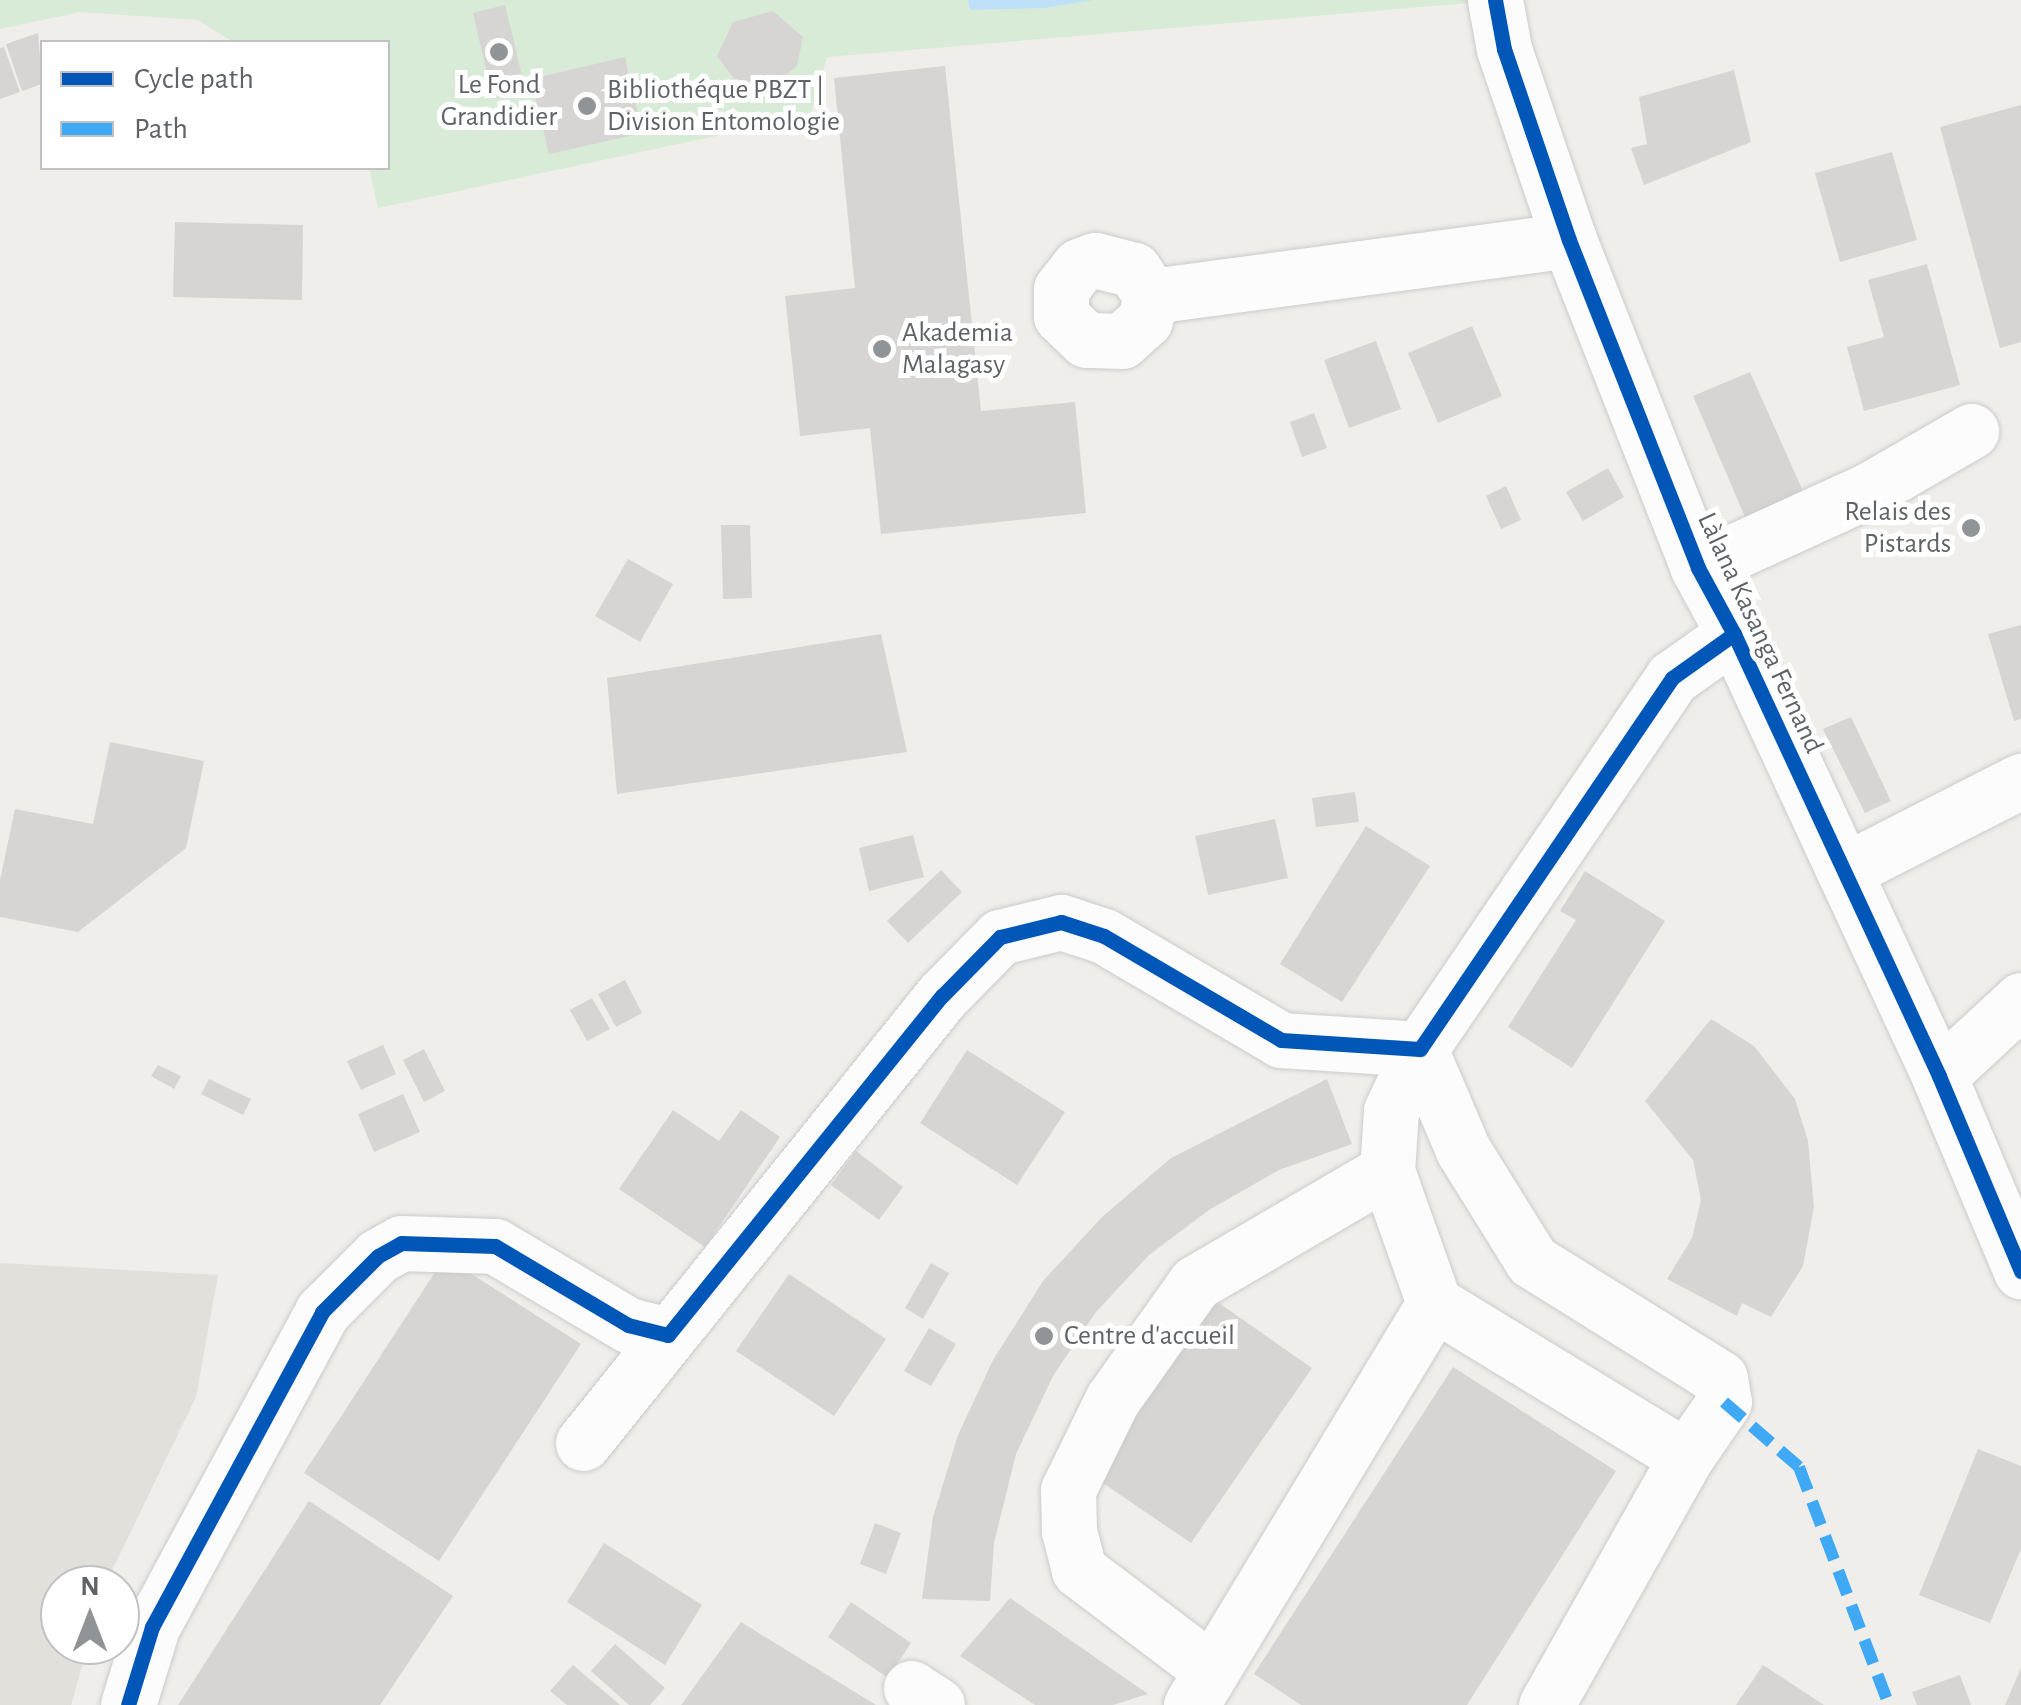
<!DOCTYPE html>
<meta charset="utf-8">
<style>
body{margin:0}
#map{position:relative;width:2021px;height:1705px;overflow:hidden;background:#efeeea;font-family:"Alegreya Sans",sans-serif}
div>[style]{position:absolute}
.education>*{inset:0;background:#e2e0da}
.green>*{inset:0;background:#d8ebd6}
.water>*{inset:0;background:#bfe0f9}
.building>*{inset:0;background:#d6d5d3}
.roads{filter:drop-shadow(0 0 2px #cbcccc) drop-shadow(0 0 2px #cbcccc)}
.minor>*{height:55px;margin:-27.5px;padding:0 27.5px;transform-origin:27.5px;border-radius:27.5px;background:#fdfcfc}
.quiet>*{height:12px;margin-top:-6px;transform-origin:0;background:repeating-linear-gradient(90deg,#3fa9f5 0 25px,transparent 0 37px)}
.cycleway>*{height:15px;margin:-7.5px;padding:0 7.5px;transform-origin:7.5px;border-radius:7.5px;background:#0057b8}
.dots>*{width:28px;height:28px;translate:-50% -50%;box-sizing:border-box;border:5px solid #fff;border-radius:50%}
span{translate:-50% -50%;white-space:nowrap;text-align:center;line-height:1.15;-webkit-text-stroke:10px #fff;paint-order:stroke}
.poi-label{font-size:28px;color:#5f6368}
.left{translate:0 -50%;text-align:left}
.right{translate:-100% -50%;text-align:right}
.street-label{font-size:28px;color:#5f6368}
.legend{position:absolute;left:40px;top:40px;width:350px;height:130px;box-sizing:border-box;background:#fff;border:2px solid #bfc1c3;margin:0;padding:12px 18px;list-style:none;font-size:30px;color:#5f6368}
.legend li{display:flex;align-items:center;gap:20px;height:50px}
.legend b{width:50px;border:2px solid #bfc1c3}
.north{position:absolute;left:40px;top:1565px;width:100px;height:100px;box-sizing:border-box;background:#fff;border:2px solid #bfc1c3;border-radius:50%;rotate:0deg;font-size:28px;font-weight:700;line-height:40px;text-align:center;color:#5f6368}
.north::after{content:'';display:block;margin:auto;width:35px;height:45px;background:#919496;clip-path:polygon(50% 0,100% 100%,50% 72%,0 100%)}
</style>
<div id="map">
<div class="education">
<div style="clip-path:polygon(0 1263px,218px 1275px,196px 1397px,105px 1585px,60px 1585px,60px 1645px,88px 1645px,71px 1705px,0 1705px)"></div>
</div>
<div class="green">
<div style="clip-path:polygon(0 0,1479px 0,1480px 2px,827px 57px,810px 116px,378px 208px,369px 168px,388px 168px,388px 42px,233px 42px,198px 20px,81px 12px,0 29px)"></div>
</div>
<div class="water">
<div style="clip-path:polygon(968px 0,1093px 0,1044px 8px,970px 10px)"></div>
</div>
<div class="building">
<div style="clip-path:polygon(505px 5px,526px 92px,493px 99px,473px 13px)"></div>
<div style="clip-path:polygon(773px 11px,803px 37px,797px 66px,771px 87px,735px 80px,717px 56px,733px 22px)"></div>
<div style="clip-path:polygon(38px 33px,42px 84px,22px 91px,6px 44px)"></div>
<div style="clip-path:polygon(4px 47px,20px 92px,0 99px,0 48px)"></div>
<div style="clip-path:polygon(625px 57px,642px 133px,549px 154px,531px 79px)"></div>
<div style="clip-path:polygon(945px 66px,981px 411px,1075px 402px,1086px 513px,881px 534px,870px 428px,800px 436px,785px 296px,855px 288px,834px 78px)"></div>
<div style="clip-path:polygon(1734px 70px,1751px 142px,1644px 185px,1631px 148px,1647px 144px,1639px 97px)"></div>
<div style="clip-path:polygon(2021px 105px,2021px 342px,2000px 348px,1940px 127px)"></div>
<div style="clip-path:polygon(1892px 152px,1917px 240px,1840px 262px,1815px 173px)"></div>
<div style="clip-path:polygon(175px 222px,303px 225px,302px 300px,173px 297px)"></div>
<div style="clip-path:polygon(1927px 264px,1960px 385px,1864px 411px,1847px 347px,1884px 337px,1868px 280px)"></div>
<div style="clip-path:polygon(1472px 326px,1502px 396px,1438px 423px,1408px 353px)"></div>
<div style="clip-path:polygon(1376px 341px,1401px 409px,1349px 428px,1324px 360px)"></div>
<div style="clip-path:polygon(1750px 372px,1806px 498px,1748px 524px,1693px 396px)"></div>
<div style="clip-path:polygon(1314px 413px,1327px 448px,1302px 457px,1290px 422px)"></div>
<div style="clip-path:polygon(1608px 468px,1624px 497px,1583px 521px,1566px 492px)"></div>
<div style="clip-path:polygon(1506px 486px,1521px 520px,1501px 529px,1486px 496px)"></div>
<div style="clip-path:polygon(721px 525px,750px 525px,752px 598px,723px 599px)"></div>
<div style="clip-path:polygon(628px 559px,673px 584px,640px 642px,595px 616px)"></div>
<div style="clip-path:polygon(2021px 625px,2021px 719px,2014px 721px,1988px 634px)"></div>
<div style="clip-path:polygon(881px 634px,907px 752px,617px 794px,607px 678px)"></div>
<div style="clip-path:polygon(1851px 717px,1891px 801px,1865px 813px,1823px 729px)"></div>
<div style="clip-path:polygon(110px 742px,204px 761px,186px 848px,78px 932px,0 917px,0 880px,15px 809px,93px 824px)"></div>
<div style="clip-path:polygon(1355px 792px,1359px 822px,1316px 827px,1312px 798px)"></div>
<div style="clip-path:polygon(1275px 819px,1288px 878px,1208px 895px,1195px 836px)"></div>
<div style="clip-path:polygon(1366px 826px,1430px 866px,1342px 1002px,1280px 964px)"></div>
<div style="clip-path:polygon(913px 835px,924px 877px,869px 891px,859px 848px)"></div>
<div style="clip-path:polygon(941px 870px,962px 892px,908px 943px,887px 921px)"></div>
<div style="clip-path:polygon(1585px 871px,1665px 921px,1572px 1068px,1508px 1027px,1576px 920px,1560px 911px)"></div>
<div style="clip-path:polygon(625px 980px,642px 1013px,616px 1027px,598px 994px)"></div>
<div style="clip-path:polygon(592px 998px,610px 1029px,587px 1041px,570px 1010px)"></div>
<div style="clip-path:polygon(1711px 1019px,1754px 1046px,1795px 1099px,1808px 1141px,1814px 1207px,1803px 1266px,1771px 1317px,1742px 1303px,1737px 1316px,1667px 1279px,1692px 1238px,1701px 1200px,1693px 1160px,1645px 1101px)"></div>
<div style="clip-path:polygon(383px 1045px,396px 1074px,361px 1090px,347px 1061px)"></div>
<div style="clip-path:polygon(424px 1049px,445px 1091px,424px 1102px,403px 1060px)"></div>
<div style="clip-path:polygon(967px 1050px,1065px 1112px,1017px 1185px,920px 1123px)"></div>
<div style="clip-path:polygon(158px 1065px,181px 1076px,174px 1089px,151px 1076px)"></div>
<div style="clip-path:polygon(209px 1079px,251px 1099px,243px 1115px,201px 1094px)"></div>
<div style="clip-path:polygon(1327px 1079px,1352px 1144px,1279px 1170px,1209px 1210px,1149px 1255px,1096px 1312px,1053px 1376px,1016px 1454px,994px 1543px,990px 1601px,922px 1599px,933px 1517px,958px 1435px,993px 1360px,1043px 1281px,1102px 1217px,1171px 1158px)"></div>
<div style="clip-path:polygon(403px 1094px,420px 1132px,374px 1152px,358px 1114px)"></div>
<div style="clip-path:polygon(673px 1110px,719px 1141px,741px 1110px,780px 1137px,705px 1247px,619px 1189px)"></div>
<div style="clip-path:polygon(856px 1151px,903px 1187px,879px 1220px,831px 1185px)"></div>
<div style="clip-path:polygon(445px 1257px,581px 1344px,439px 1561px,304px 1473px)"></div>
<div style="clip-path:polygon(931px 1263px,949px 1273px,923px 1319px,905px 1308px)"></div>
<div style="clip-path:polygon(789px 1274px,886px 1339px,834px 1416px,736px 1351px)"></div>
<div style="clip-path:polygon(1216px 1301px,1312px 1368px,1191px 1543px,1094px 1477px)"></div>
<div style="clip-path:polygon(929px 1328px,956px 1344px,931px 1386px,904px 1371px)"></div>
<div style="clip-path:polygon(1453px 1367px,1616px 1471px,1467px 1705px,1301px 1705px,1254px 1674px)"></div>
<div style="clip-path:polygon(1978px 1449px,2021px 1466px,2021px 1549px,1990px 1623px,1919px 1595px)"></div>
<div style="clip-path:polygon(309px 1501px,453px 1596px,380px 1705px,178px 1705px)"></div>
<div style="clip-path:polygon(875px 1523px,901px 1533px,886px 1574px,860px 1564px)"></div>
<div style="clip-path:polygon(604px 1543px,702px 1605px,665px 1665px,567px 1602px)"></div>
<div style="clip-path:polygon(1010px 1598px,1148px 1694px,1113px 1705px,1035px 1705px,960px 1656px)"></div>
<div style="clip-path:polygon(851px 1602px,911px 1643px,888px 1678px,828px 1637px)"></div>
<div style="clip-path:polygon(741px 1622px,876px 1705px,681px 1705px)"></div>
<div style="clip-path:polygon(615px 1644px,665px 1688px,650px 1705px,629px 1705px,591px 1671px)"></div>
<div style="clip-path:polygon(573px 1665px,620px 1705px,567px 1705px,550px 1691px)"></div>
<div style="clip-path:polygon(1763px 1665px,1824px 1705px,1736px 1705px)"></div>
<div style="clip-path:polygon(2021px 1668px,2021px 1705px,2005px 1705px)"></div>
<div style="clip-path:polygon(1960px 1675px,1971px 1705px,1917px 1705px,1912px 1692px)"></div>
</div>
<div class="roads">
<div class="minor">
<div style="left:1495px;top:0;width:50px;rotate:79.6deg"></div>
<div style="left:1504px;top:49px;width:202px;rotate:71.2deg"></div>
<div style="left:1569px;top:240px;width:352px;rotate:68.5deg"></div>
<div style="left:1698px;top:568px;width:75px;rotate:61.4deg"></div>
<div style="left:1734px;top:634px;width:487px;rotate:65.1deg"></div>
<div style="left:1939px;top:1076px;width:212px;rotate:67.2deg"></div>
<div style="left:1095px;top:260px;width:40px;rotate:14.4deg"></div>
<div style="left:1134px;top:270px;width:31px;rotate:57deg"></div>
<div style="left:1151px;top:296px;width:25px;rotate:104deg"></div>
<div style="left:1145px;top:320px;width:31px;rotate:138deg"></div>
<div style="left:1122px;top:341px;width:36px;rotate:-178deg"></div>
<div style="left:1086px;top:340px;width:35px;rotate:-136deg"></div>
<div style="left:1061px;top:316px;width:27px;rotate:-90deg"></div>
<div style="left:1061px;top:289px;width:29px;rotate:-52deg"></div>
<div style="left:1079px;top:266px;width:17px;rotate:-21deg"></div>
<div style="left:1151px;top:296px;width:422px;rotate:-7.6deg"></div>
<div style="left:1698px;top:568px;width:188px;rotate:-24.5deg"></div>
<div style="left:1869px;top:490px;width:118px;rotate:-30deg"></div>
<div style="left:1844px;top:871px;width:199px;rotate:-27deg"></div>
<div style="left:1420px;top:1049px;width:110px;rotate:66.9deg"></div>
<div style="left:1463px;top:1150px;width:131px;rotate:58.1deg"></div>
<div style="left:1532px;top:1261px;width:221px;rotate:31.9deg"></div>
<div style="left:1720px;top:1378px;width:24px;rotate:81deg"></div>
<div style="left:1724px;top:1402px;width:67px;rotate:124.6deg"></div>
<div style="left:1686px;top:1457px;width:285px;rotate:119.4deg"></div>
<div style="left:1939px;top:1076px;width:112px;rotate:-42.8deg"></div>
<div style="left:583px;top:1443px;width:573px;rotate:-51.23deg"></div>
<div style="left:942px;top:996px;width:83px;rotate:-45.5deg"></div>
<div style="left:1000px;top:937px;width:63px;rotate:-13.8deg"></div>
<div style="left:1061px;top:922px;width:45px;rotate:18deg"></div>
<div style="left:1104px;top:936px;width:205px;rotate:30.4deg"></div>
<div style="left:1281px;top:1040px;width:139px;rotate:3.7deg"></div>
<div style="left:1686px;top:1457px;width:295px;rotate:-148.6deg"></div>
<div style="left:1434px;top:1303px;width:140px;rotate:-109.6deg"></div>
<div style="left:1387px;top:1171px;width:60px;rotate:-86.2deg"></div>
<div style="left:1391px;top:1111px;width:68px;rotate:-64.9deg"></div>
<div style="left:1420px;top:1049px;width:448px;rotate:-55.8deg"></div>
<div style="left:1672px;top:678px;width:76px;rotate:-35.4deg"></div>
<div style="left:1211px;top:1670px;width:166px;rotate:-142.9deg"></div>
<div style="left:1079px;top:1570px;width:40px;rotate:-104.4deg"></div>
<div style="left:1069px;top:1531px;width:41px;rotate:-91.4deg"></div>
<div style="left:1068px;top:1490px;width:100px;rotate:-63.9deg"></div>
<div style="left:1112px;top:1400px;width:143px;rotate:-54.6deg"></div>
<div style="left:1195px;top:1283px;width:222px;rotate:-30.3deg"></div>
<div style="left:911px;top:1688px;width:31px;rotate:33deg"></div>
<div style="left:128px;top:1705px;width:82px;rotate:-72.9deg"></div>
<div style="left:152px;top:1627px;width:358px;rotate:-61.6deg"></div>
<div style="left:322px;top:1312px;width:79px;rotate:-45deg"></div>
<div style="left:378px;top:1256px;width:26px;rotate:-29deg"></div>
<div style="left:401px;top:1243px;width:94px;rotate:1.8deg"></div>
<div style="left:495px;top:1246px;width:155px;rotate:30.7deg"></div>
<div style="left:628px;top:1325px;width:41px;rotate:14deg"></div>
<div style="left:1191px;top:1705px;width:470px;rotate:-58.8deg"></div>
</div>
</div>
<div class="quiet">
<div style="left:1724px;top:1402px;width:99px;rotate:40.9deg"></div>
<div style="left:1799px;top:1467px;width:254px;rotate:69.3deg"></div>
</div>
<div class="cycleway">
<div style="left:1495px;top:0;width:50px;rotate:79.6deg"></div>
<div style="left:1504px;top:49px;width:202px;rotate:71.2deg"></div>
<div style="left:1569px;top:240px;width:352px;rotate:68.5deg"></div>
<div style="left:1698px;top:568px;width:75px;rotate:61.4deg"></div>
<div style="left:1734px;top:634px;width:487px;rotate:65.1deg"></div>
<div style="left:1939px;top:1076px;width:212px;rotate:67.2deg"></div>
<div style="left:128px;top:1705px;width:82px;rotate:-72.9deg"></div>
<div style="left:152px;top:1627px;width:358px;rotate:-61.6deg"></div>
<div style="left:322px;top:1312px;width:79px;rotate:-45deg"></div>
<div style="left:378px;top:1256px;width:26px;rotate:-29deg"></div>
<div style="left:401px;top:1243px;width:94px;rotate:1.8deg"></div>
<div style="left:495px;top:1246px;width:155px;rotate:30.7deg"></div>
<div style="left:628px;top:1325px;width:41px;rotate:14deg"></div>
<div style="left:668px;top:1335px;width:436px;rotate:-51.1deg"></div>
<div style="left:942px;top:996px;width:83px;rotate:-45.5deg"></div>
<div style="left:1000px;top:937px;width:63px;rotate:-13.8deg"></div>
<div style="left:1061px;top:922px;width:45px;rotate:18deg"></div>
<div style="left:1104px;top:936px;width:205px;rotate:30.4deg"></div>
<div style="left:1281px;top:1040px;width:139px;rotate:3.7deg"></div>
<div style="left:1420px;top:1049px;width:448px;rotate:-55.8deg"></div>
<div style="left:1672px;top:678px;width:76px;rotate:-35.4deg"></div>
</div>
<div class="dots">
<div style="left:499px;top:52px;background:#919496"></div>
<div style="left:587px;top:106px;background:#919496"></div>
<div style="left:882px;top:349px;background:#919496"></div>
<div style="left:1971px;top:528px;background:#919496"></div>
<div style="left:1044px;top:1336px;background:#919496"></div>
</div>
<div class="poi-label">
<span style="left:499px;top:101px">Le Fond<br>Grandidier</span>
<span class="left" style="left:607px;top:106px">Bibliothéque PBZT |<br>Division Entomologie</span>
<span class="left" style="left:902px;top:349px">Akademia<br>Malagasy</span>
<span class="right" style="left:1951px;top:528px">Relais des<br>Pistards</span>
<span class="left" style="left:1064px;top:1336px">Centre d'accueil</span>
</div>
<div class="street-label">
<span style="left:1760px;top:633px;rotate:65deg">Làlana Kasanga Fernand</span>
</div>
<ul class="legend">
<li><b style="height:12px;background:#0057b8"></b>Cycle path</li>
<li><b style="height:12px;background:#3fa9f5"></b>Path</li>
</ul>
<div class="north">N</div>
</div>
